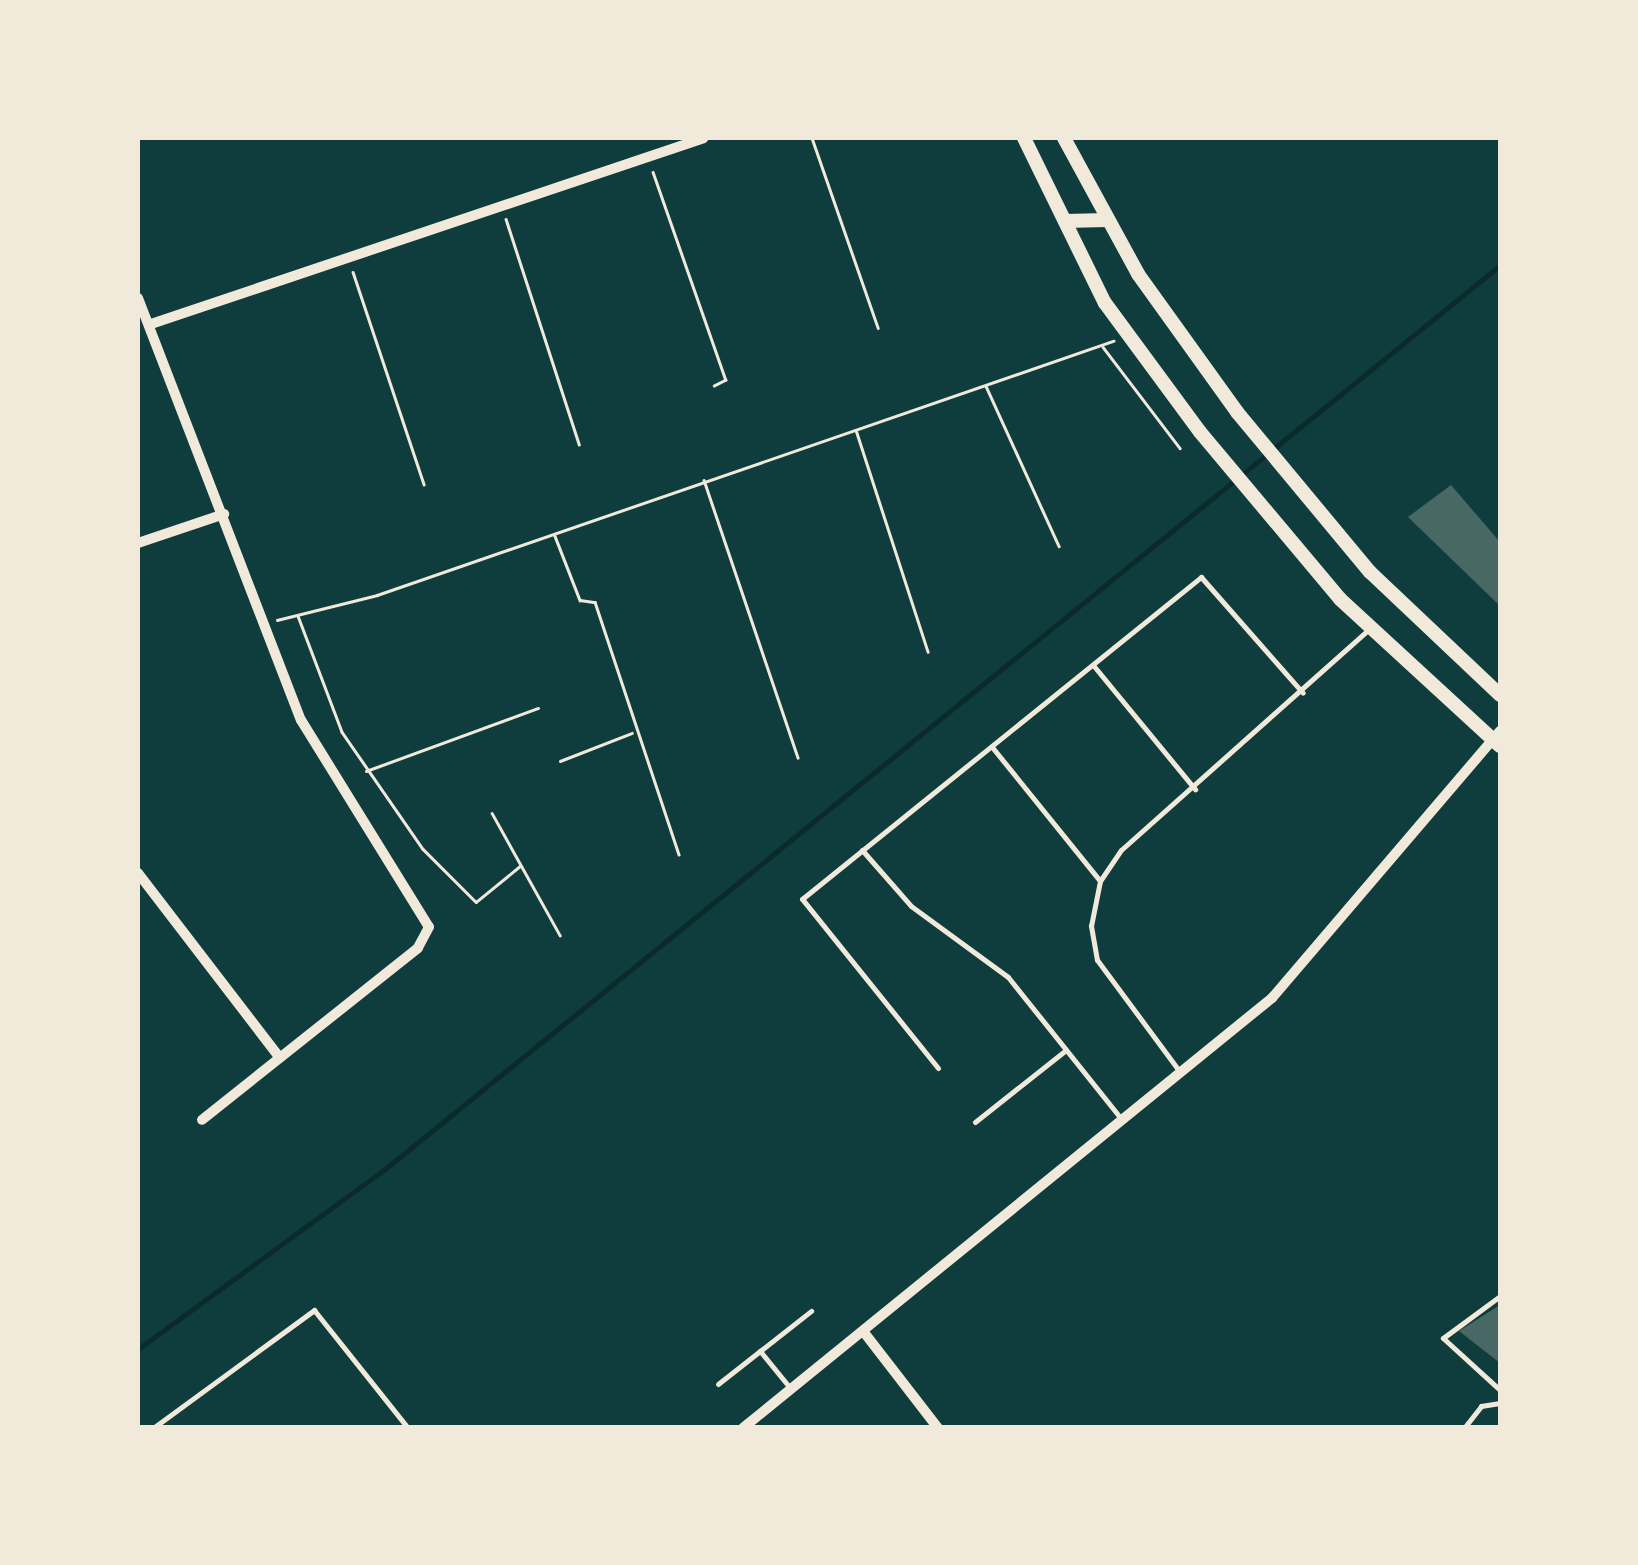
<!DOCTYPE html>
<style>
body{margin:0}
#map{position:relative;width:1638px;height:1565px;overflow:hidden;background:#0f3d3e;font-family:"PT Sans",sans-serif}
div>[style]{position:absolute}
.stream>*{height:5px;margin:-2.5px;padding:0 2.5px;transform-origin:2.5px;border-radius:2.5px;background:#0a2a2b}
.building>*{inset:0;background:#486865}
.path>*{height:2.5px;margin:-1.25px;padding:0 1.25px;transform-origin:1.25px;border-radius:1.25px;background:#f1e9da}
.service>*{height:5px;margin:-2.5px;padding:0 2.5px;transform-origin:2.5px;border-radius:2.5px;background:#f1e9da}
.minor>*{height:10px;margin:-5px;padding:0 5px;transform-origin:5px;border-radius:5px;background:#f1e9da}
.secondary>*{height:14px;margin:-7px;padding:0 7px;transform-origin:7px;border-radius:7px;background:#f1e9da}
span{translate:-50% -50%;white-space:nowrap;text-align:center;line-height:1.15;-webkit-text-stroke:10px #f1e9da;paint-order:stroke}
.frame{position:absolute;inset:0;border:140px solid #f1e9da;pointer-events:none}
</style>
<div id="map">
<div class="stream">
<div style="left:138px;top:1349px;width:306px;rotate:-36.1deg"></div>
<div style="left:385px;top:1169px;width:1435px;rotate:-39.03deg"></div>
</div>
<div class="building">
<div style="clip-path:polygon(1451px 485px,1500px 542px,1500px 606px,1408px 517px)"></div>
<div style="clip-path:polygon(1500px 1305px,1500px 1363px,1459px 1331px)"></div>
</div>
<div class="path">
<div style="left:812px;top:138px;width:201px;rotate:70.8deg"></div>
<div style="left:653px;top:172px;width:220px;rotate:70.7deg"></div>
<div style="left:726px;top:380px;width:13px;rotate:153deg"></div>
<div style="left:506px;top:219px;width:237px;rotate:72deg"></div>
<div style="left:353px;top:272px;width:224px;rotate:71.5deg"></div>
<div style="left:1103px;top:347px;width:127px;rotate:52.7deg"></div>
<div style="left:986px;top:386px;width:176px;rotate:65.5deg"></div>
<div style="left:856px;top:430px;width:233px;rotate:72deg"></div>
<div style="left:704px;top:480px;width:293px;rotate:71.3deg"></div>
<div style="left:555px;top:536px;width:69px;rotate:68.7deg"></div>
<div style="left:580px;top:600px;width:15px;rotate:8deg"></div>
<div style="left:595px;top:602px;width:266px;rotate:71.6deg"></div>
<div style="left:298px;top:616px;width:124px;rotate:69.2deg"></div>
<div style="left:342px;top:732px;width:142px;rotate:55.3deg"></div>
<div style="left:423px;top:849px;width:75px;rotate:45deg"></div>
<div style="left:476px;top:902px;width:57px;rotate:-39.3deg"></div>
<div style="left:277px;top:620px;width:103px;rotate:-14deg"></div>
<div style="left:377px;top:595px;width:779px;rotate:-19.04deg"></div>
<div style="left:560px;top:761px;width:77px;rotate:-21.3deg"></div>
<div style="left:366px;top:771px;width:183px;rotate:-20.1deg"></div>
<div style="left:492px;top:813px;width:140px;rotate:60.9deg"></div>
</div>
<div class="service">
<div style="left:1093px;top:665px;width:161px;rotate:50.6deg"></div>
<div style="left:992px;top:747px;width:172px;rotate:51.1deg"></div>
<div style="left:862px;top:850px;width:74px;rotate:48.8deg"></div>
<div style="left:911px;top:906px;width:120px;rotate:36.2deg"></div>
<div style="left:1008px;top:977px;width:183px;rotate:51.4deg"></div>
<div style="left:938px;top:1068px;width:217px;rotate:-128.8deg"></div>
<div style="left:802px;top:899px;width:513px;rotate:-38.9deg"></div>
<div style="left:1201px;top:577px;width:154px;rotate:48.7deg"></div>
<div style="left:1180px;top:1072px;width:139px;rotate:-126.5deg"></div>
<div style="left:1097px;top:960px;width:35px;rotate:-100deg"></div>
<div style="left:1091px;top:926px;width:46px;rotate:-78.7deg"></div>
<div style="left:1100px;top:881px;width:37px;rotate:-56deg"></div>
<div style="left:1121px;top:850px;width:331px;rotate:-41.7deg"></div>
<div style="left:975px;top:1122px;width:116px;rotate:-38.4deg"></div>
<div style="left:1500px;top:1296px;width:71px;rotate:143.6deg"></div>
<div style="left:1443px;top:1338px;width:77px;rotate:42.4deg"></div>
<div style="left:718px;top:1384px;width:53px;rotate:-38.2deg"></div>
<div style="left:791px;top:1389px;width:49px;rotate:-129.2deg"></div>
<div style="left:760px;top:1351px;width:65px;rotate:-38.1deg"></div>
<div style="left:153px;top:1428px;width:200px;rotate:-36.2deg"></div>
<div style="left:314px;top:1310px;width:151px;rotate:51.5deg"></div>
<div style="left:1464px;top:1428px;width:28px;rotate:-52deg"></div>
<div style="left:1481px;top:1406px;width:19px;rotate:-9deg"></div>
</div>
<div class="minor">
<div style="left:138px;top:298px;width:452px;rotate:68.9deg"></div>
<div style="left:301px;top:720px;width:243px;rotate:58.3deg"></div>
<div style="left:429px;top:927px;width:24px;rotate:118deg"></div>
<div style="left:418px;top:948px;width:276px;rotate:141.5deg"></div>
<div style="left:151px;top:324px;width:583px;rotate:-18.59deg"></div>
<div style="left:138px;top:543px;width:91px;rotate:-18.6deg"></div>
<div style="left:138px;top:873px;width:233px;rotate:52.5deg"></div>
<div style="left:863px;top:1331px;width:123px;rotate:52.3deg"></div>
<div style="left:743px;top:1428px;width:682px;rotate:-39.11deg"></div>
<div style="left:1272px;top:998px;width:351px;rotate:-49.5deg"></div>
</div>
<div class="secondary">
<div style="left:1024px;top:138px;width:184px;rotate:63.9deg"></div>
<div style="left:1105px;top:303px;width:160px;rotate:53.6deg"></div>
<div style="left:1200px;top:432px;width:218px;rotate:50deg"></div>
<div style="left:1340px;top:599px;width:217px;rotate:42.6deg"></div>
<div style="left:1064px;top:138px;width:155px;rotate:61.4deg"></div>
<div style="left:1138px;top:274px;width:170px;rotate:54.3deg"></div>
<div style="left:1237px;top:412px;width:208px;rotate:50.3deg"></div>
<div style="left:1370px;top:572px;width:179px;rotate:43.4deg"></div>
<div style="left:1065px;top:221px;width:42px;rotate:-1.4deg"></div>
</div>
<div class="frame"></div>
</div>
